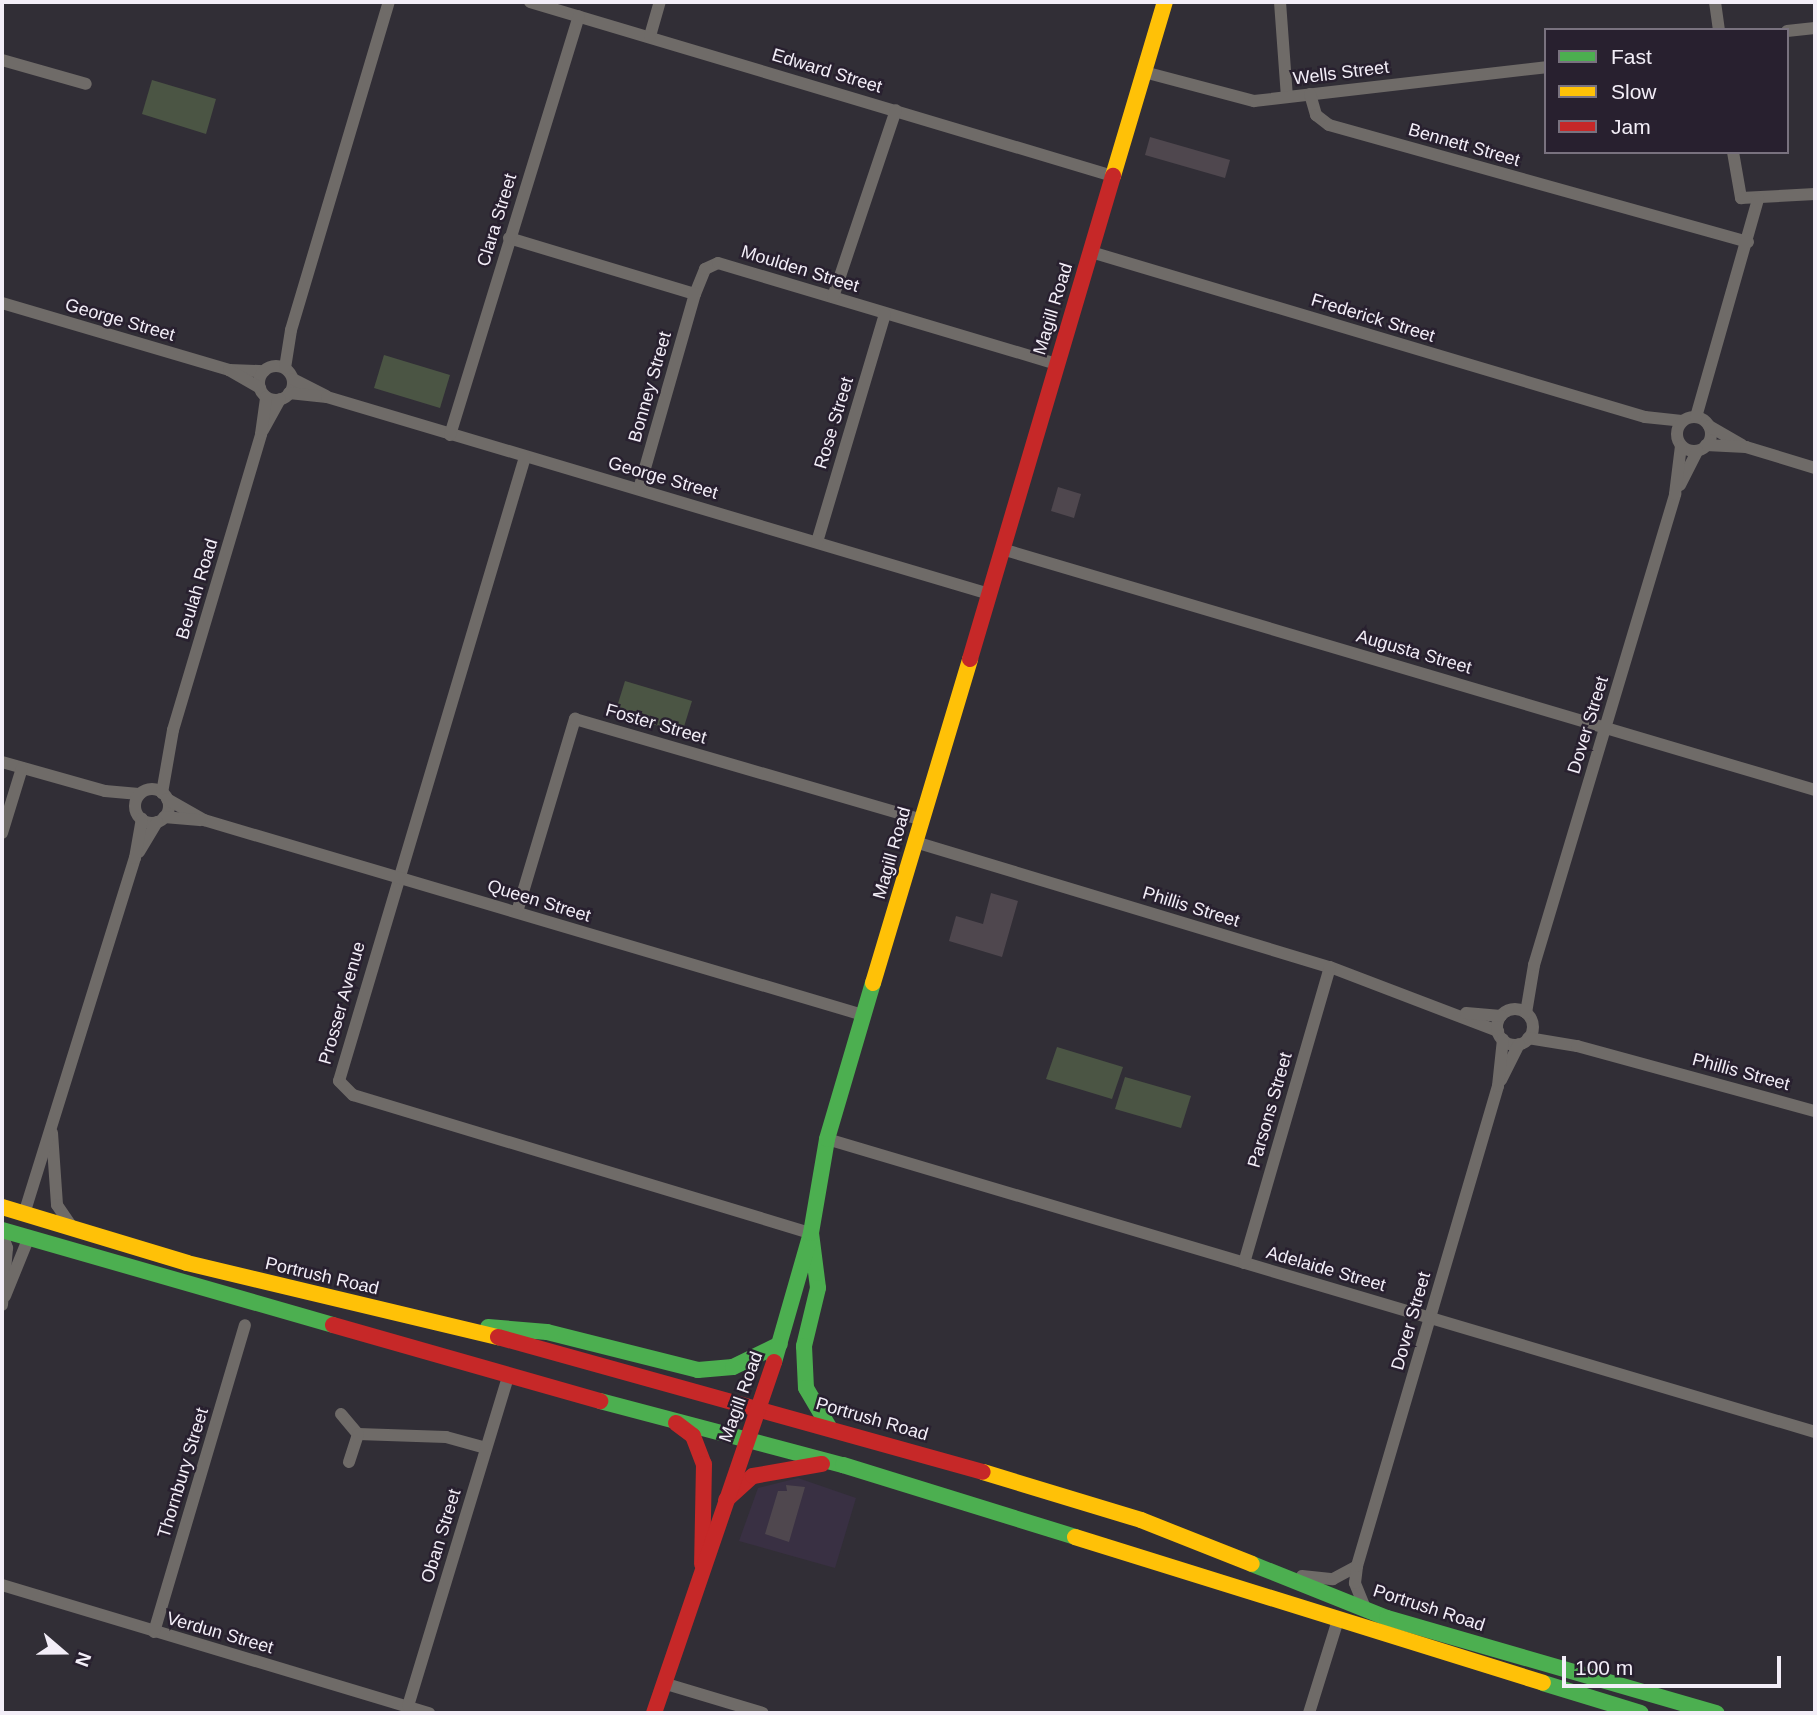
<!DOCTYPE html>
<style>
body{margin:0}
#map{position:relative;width:1817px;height:1715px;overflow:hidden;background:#312e36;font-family:Arial,sans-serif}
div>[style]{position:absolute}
.built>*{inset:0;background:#393043}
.green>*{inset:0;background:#4b5544}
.building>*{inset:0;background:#4f474e}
.street>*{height:12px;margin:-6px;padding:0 6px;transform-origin:6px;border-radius:6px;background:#6f6b68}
.street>.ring{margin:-6px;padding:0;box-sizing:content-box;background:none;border:12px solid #6f6b68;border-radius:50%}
.fast>*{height:16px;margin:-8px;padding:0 8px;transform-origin:8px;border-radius:8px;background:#4caf50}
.slow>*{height:16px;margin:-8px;padding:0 8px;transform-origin:8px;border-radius:8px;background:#ffc107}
.jam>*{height:16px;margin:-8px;padding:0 8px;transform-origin:8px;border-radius:8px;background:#c62828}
span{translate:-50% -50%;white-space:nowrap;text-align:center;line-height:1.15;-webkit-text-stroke:5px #28202f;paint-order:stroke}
.street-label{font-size:18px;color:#f3eef8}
.frame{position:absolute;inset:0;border:4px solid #f3eef8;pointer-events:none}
.legend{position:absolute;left:1544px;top:28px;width:245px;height:126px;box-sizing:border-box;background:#28202f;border:2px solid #79727f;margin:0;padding:9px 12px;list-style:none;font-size:21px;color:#f3eef8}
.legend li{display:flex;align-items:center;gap:14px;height:35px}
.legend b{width:35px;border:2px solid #79727f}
.north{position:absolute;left:28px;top:1617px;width:70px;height:70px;-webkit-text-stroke:5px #28202f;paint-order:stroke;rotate:110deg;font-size:19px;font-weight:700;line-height:28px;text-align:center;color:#f3eef8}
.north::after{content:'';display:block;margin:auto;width:24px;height:32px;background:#f3eef8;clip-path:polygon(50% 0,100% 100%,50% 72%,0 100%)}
.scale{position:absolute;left:1562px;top:1656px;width:219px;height:32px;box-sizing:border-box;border:4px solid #f3eef8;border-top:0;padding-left:9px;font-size:21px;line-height:24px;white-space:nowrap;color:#f3eef8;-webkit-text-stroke:5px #28202f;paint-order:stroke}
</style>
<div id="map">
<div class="built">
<div style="clip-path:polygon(798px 1478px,856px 1498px,835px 1568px,739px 1541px,758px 1488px)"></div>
</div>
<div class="green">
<div style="clip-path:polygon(152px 80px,216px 99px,206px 134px,142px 114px)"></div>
<div style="clip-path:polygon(384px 355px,450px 375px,440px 408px,374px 388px)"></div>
<div style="clip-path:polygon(625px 681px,692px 701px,682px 733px,615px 713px)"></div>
<div style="clip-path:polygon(1057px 1047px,1123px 1067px,1112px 1099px,1046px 1079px)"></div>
<div style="clip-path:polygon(1125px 1077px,1191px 1096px,1181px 1128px,1115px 1109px)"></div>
</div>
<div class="building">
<div style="clip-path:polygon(1150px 137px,1230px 160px,1225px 178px,1145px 155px)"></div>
<div style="clip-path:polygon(1058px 487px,1081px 494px,1074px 518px,1051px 511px)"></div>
<div style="clip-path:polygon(991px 893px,1018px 901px,1002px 957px,949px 941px,956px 916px,983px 924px)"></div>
<div style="clip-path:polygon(786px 1485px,805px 1487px,789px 1542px,765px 1534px,778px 1491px,787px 1491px)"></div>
</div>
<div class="street">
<div style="left:530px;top:2px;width:608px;rotate:16.62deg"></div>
<div style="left:1280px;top:2px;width:95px;rotate:85.8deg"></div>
<div style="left:1715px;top:2px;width:28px;rotate:82deg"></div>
<div style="left:1787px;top:31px;width:28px;rotate:-6deg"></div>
<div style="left:650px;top:36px;width:35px;rotate:-74deg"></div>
<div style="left:2px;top:60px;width:87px;rotate:15.9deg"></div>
<div style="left:1144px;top:72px;width:114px;rotate:14.8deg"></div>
<div style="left:1254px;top:101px;width:294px;rotate:-6.6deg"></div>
<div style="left:1310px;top:94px;width:22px;rotate:74deg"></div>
<div style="left:1316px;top:115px;width:16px;rotate:38deg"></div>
<div style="left:1329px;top:125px;width:435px;rotate:15.6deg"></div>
<div style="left:1733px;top:152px;width:47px;rotate:80.1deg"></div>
<div style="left:1741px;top:198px;width:74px;rotate:-3.1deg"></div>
<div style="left:509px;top:238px;width:194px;rotate:16.8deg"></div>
<div style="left:695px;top:294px;width:27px;rotate:-68deg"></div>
<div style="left:705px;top:269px;width:14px;rotate:-25deg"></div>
<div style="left:718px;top:263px;width:354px;rotate:16.6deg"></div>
<div style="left:1091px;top:252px;width:578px;rotate:16.59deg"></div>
<div style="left:1645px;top:417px;width:37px;rotate:6deg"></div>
<div style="left:833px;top:297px;width:197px;rotate:-71.4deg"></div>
<div style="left:2px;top:303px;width:237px;rotate:16.4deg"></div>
<div style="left:229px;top:370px;width:35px;rotate:2deg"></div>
<div class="ring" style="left:259px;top:366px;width:22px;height:22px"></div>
<div style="left:285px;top:368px;width:38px;rotate:-81deg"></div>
<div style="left:291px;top:330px;width:342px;rotate:-73.4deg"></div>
<div style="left:229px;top:370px;width:36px;rotate:30deg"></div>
<div style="left:293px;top:379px;width:37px;rotate:27deg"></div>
<div style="left:289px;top:393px;width:38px;rotate:6deg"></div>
<div style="left:327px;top:397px;width:691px;rotate:16.57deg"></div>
<div class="ring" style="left:1677px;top:417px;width:22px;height:22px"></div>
<div style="left:1696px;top:417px;width:227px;rotate:-74.1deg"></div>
<div style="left:1709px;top:426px;width:38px;rotate:30deg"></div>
<div style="left:263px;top:430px;width:35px;rotate:-61deg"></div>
<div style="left:450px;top:435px;width:438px;rotate:-72.9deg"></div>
<div style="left:1706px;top:445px;width:40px;rotate:2.9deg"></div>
<div style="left:1746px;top:447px;width:72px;rotate:16.9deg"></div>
<div style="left:525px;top:457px;width:651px;rotate:106.6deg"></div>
<div style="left:339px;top:1081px;width:20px;rotate:45deg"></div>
<div style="left:353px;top:1095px;width:478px;rotate:16.8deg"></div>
<div style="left:1680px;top:485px;width:38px;rotate:-63deg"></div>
<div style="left:639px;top:489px;width:203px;rotate:-74deg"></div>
<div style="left:817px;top:542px;width:238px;rotate:-73.4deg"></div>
<div style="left:1002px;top:549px;width:848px;rotate:16.51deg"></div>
<div style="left:2px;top:762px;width:107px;rotate:15.7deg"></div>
<div style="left:105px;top:791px;width:34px;rotate:5deg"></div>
<div class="ring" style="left:135px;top:789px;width:22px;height:22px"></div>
<div style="left:162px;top:793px;width:64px;rotate:-80.1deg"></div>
<div style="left:173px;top:730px;width:309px;rotate:-73.4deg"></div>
<div style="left:261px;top:434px;width:37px;rotate:-82deg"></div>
<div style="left:167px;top:799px;width:43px;rotate:29.6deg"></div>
<div style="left:204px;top:820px;width:687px;rotate:16.48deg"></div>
<div style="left:164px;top:817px;width:36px;rotate:5deg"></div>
<div style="left:2px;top:833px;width:68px;rotate:-72.9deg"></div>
<div style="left:915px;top:842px;width:433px;rotate:16.8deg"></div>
<div style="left:1330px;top:967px;width:180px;rotate:20.9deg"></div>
<div style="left:139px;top:852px;width:35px;rotate:-59deg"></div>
<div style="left:517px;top:912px;width:202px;rotate:-73.3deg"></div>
<div style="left:575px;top:719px;width:361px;rotate:16.2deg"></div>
<div class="ring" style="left:1497px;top:1009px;width:24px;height:24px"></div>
<div style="left:1466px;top:1013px;width:35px;rotate:5deg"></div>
<div style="left:1526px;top:1013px;width:49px;rotate:-80.5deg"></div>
<div style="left:1534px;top:965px;width:492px;rotate:-73.3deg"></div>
<div style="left:1675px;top:494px;width:48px;rotate:-82.9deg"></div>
<div style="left:1528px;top:1038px;width:50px;rotate:9.3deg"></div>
<div style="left:1577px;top:1046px;width:247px;rotate:15.3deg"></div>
<div style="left:1501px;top:1080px;width:40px;rotate:-63.4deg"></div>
<div style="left:52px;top:1133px;width:72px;rotate:86deg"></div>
<div style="left:57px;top:1205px;width:25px;rotate:56deg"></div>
<div style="left:827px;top:1139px;width:1031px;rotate:16.52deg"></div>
<div style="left:24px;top:1214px;width:373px;rotate:-72.7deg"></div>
<div style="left:135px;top:858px;width:40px;rotate:-80deg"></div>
<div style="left:2px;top:1234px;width:15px;rotate:70deg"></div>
<div style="left:7px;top:1248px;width:57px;rotate:95deg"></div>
<div style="left:1244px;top:1263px;width:308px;rotate:-73.8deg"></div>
<div style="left:5px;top:1296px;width:64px;rotate:-67.9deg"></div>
<div style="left:341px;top:1414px;width:26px;rotate:50deg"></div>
<div style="left:358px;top:1434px;width:88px;rotate:2deg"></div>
<div style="left:446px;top:1437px;width:41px;rotate:15.4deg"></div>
<div style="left:349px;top:1462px;width:29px;rotate:-72deg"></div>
<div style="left:1302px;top:1576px;width:31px;rotate:6deg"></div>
<div style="left:1333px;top:1579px;width:27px;rotate:-28deg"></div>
<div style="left:2px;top:1585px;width:446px;rotate:16.7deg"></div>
<div style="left:1365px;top:1608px;width:27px;rotate:-112deg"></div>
<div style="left:1355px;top:1583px;width:17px;rotate:-83deg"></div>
<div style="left:1357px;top:1566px;width:500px;rotate:-73.63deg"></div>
<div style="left:1498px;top:1086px;width:47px;rotate:-83.9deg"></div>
<div style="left:154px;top:1632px;width:320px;rotate:-73.5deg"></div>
<div style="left:663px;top:1683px;width:104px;rotate:16.7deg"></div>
<div style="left:408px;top:1706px;width:345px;rotate:-73.1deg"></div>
<div style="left:1309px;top:1713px;width:94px;rotate:-72.7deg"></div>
</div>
<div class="fast">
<div style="left:2px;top:1230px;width:344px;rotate:16deg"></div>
<div style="left:811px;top:1233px;width:55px;rotate:82.7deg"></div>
<div style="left:818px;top:1288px;width:60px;rotate:103.6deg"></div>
<div style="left:804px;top:1346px;width:42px;rotate:87.3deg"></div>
<div style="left:806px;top:1388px;width:45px;rotate:59.5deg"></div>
<div style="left:488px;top:1327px;width:59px;rotate:4.8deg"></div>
<div style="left:547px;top:1332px;width:156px;rotate:14.1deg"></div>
<div style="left:698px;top:1370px;width:35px;rotate:-5deg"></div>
<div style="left:733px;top:1367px;width:52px;rotate:-26.1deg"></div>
<div style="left:774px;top:1362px;width:134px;rotate:-74deg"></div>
<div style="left:811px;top:1233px;width:95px;rotate:-80.3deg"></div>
<div style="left:827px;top:1139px;width:163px;rotate:-73.6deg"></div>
<div style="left:600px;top:1401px;width:251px;rotate:14.8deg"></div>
<div style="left:843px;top:1465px;width:243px;rotate:17.2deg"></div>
<div style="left:1252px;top:1564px;width:145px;rotate:21.8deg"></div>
<div style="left:1387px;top:1618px;width:343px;rotate:16.1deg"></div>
<div style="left:1543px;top:1683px;width:102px;rotate:17deg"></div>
</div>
<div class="slow">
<div style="left:1113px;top:176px;width:182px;rotate:-73.4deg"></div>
<div style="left:873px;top:983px;width:338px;rotate:-73.3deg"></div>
<div style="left:2px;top:1207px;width:193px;rotate:16.8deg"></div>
<div style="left:187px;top:1263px;width:320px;rotate:13.4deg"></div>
<div style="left:983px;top:1472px;width:165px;rotate:16.9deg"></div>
<div style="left:1141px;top:1520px;width:119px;rotate:21.6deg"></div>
<div style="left:1075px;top:1537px;width:490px;rotate:17.3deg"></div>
</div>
<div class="jam">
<div style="left:970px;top:659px;width:504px;rotate:-73.51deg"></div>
<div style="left:333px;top:1325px;width:278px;rotate:15.9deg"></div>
<div style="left:498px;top:1337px;width:503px;rotate:15.55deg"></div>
<div style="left:676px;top:1423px;width:21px;rotate:37deg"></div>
<div style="left:693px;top:1436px;width:30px;rotate:69deg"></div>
<div style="left:704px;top:1464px;width:100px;rotate:91.1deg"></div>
<div style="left:726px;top:1500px;width:36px;rotate:-42deg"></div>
<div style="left:753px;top:1476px;width:70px;rotate:-9.9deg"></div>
<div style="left:654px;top:1713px;width:371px;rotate:-71.1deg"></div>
</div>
<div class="street-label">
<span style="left:827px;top:71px;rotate:17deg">Edward Street</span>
<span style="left:1341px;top:73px;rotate:-7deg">Wells Street</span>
<span style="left:1464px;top:145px;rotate:16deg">Bennett Street</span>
<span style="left:497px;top:220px;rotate:-73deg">Clara Street</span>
<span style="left:800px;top:269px;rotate:17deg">Moulden Street</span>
<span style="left:1053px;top:309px;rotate:-73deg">Magill Road</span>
<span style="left:1373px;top:318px;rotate:17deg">Frederick Street</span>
<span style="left:120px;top:320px;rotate:16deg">George Street</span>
<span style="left:650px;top:387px;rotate:-74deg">Bonney Street</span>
<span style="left:834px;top:423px;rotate:-73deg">Rose Street</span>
<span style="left:663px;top:478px;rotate:16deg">George Street</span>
<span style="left:197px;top:589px;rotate:-73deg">Beulah Road</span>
<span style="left:1414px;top:652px;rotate:16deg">Augusta Street</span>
<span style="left:656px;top:724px;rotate:16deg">Foster Street</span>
<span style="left:1588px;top:725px;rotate:-73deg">Dover Street</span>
<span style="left:892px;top:853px;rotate:-74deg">Magill Road</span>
<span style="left:539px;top:901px;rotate:17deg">Queen Street</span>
<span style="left:1191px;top:907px;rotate:17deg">Phillis Street</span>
<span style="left:342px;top:1003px;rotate:-74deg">Prosser Avenue</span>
<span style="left:1741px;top:1072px;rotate:15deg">Phillis Street</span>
<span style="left:1270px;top:1110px;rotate:-74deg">Parsons Street</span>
<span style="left:1326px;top:1269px;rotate:16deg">Adelaide Street</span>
<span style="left:322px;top:1276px;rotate:13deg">Portrush Road</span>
<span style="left:1411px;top:1321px;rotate:-74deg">Dover Street</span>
<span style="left:741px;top:1397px;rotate:-70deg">Magill Road</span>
<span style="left:872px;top:1419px;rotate:16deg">Portrush Road</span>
<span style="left:183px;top:1473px;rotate:-73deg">Thornbury Street</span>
<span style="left:441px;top:1536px;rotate:-73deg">Oban Street</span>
<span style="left:1429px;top:1608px;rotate:18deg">Portrush Road</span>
<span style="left:220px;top:1633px;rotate:16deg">Verdun Street</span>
</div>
<div class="frame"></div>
<ul class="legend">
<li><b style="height:9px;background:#4caf50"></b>Fast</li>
<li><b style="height:9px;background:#ffc107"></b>Slow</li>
<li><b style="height:9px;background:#c62828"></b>Jam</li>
</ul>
<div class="north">N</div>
<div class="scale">100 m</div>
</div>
